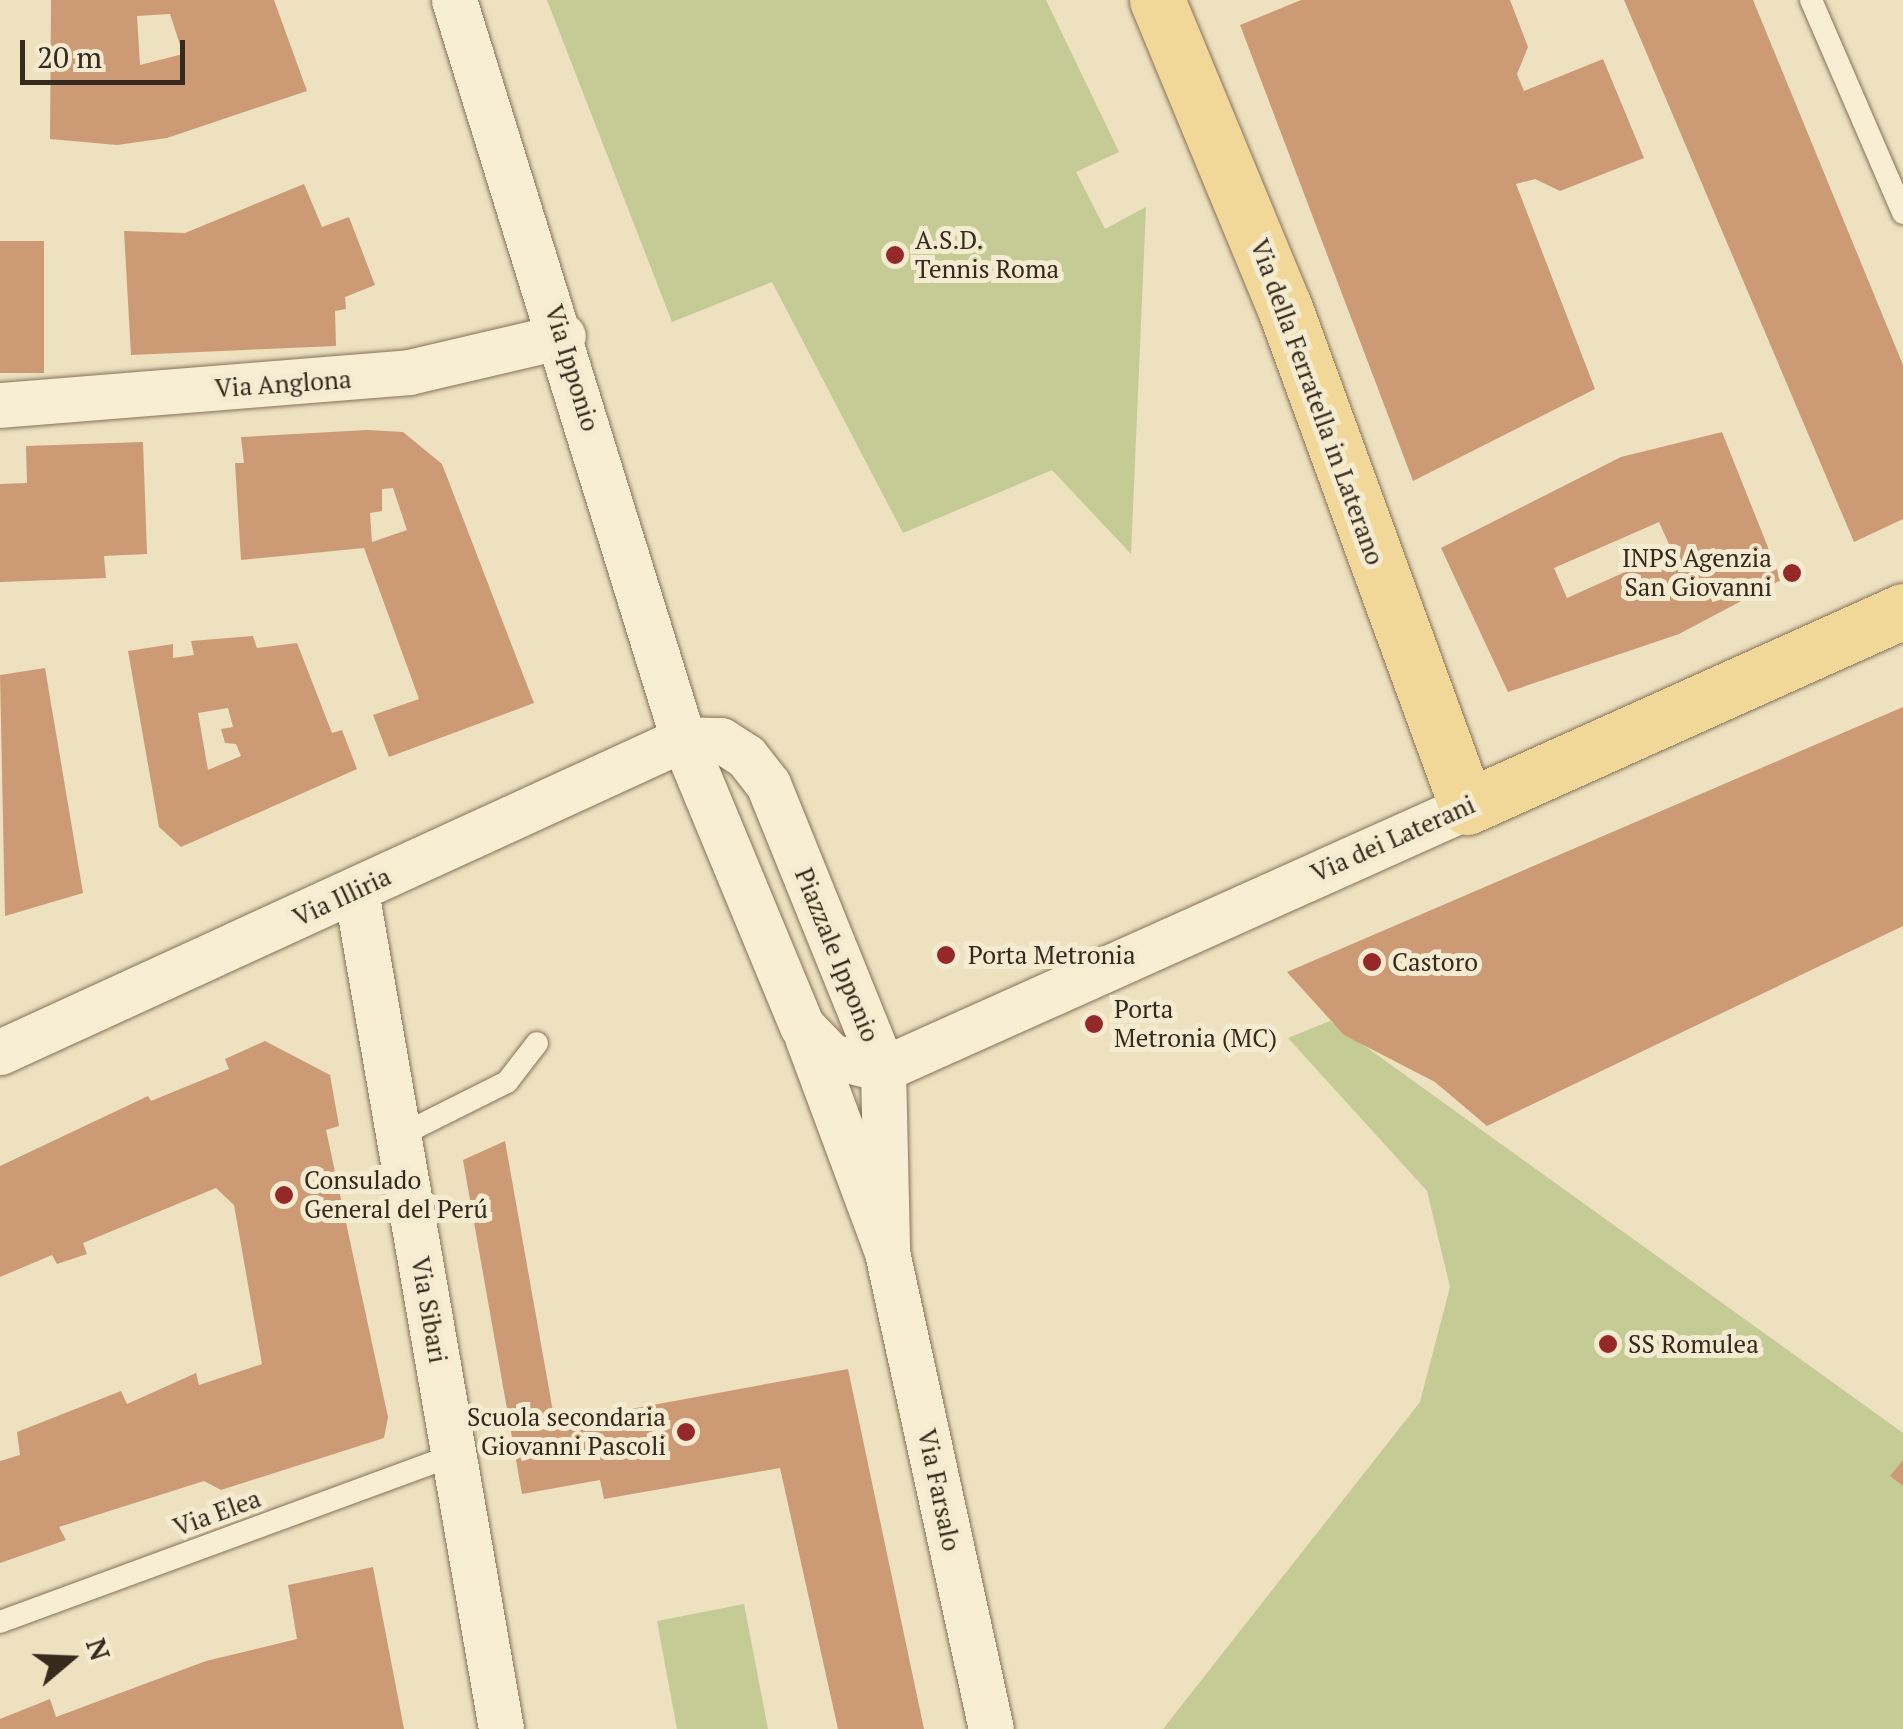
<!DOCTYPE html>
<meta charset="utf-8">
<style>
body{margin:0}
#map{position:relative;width:1903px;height:1729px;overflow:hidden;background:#ede1c0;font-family:"PT Serif",serif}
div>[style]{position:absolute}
.green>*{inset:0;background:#c4cb95}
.building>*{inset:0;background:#cc9b76}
.roads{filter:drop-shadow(0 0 2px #877258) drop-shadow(0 0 2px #877258)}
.lane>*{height:22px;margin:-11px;padding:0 11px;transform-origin:11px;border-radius:11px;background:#f8eed3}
.street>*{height:45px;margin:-22.5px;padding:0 22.5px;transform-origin:22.5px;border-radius:22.5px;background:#f8eed3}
.primary>*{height:55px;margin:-27.5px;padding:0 27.5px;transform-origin:27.5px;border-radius:27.5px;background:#f1d798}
.dots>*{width:28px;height:28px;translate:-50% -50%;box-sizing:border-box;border:5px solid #f5ebd0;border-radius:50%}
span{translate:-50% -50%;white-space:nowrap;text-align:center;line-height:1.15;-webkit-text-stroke:10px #f5ebd0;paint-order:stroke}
.poi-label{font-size:25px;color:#36291d}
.left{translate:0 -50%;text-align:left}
.right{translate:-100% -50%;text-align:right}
.street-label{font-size:25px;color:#36291d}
.north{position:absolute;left:20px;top:1609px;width:100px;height:100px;-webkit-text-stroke:8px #f5ebd0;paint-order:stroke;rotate:71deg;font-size:28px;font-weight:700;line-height:40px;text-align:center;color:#36291d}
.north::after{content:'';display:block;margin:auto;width:35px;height:45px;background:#36291d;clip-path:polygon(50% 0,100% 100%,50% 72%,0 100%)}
.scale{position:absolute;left:20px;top:40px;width:165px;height:45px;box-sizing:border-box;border:5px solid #36291d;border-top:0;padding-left:12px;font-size:30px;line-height:35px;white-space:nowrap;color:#36291d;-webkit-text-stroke:8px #f5ebd0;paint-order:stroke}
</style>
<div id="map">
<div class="green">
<div style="clip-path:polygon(547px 0,1046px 0,1119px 152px,1076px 172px,1105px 229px,1146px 207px,1131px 554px,1052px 470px,903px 533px,772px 282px,672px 322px)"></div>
<div style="clip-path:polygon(1330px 1021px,1903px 1433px,1903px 1729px,1163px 1729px,1420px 1402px,1450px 1287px,1427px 1191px,1288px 1038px)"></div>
<div style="clip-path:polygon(744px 1604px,768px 1729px,677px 1729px,657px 1621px)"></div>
</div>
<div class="building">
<div style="clip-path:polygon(evenodd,51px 0,274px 0,307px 91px,167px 138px,117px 145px,50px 139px,51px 0,170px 14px,183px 54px,140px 65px,137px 16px,170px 14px)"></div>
<div style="clip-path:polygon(1301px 0,1510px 0,1528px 47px,1517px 74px,1524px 91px,1603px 59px,1644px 158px,1560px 191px,1535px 179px,1516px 184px,1595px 389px,1413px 481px,1240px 25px)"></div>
<div style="clip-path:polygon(1624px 0,1753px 0,1903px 365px,1903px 519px,1854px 542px)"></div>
<div style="clip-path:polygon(304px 184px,322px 227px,349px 217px,375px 285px,345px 297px,346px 309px,335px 311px,336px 346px,131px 355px,124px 231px,185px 233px)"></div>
<div style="clip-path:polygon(0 241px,44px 241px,44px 373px,0 373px)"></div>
<div style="clip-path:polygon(evenodd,367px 430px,403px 432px,442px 464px,534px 703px,389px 757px,373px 715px,419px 699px,364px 548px,241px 560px,235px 463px,244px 463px,241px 437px,367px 430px,393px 488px,407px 530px,372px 542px,370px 513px,382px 511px,382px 489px,393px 488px)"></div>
<div style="clip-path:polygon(evenodd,1722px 432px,1781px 580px,1679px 634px,1508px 692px,1441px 548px,1621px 457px,1722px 432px,1659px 522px,1672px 551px,1567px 598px,1554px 568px,1659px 522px)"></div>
<div style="clip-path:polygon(143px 442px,147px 554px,104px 556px,106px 578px,0 582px,0 484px,27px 483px,26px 446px)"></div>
<div style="clip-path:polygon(evenodd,253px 636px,257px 648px,297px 643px,332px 733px,342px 730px,357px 769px,181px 847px,159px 827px,128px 651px,173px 644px,173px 658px,194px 655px,191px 641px,253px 636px,228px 708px,233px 727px,221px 729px,225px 743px,236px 744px,241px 756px,208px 770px,198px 713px,228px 708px)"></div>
<div style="clip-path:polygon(45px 668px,83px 893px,5px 916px,0 675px)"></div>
<div style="clip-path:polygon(1903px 707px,1903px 926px,1487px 1126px,1435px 1082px,1344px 1035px,1287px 972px)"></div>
<div style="clip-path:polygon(265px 1041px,330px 1075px,339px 1126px,326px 1130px,388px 1417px,384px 1438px,221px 1490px,204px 1481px,59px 1527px,66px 1540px,0 1563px,0 1461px,20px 1455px,17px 1432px,121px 1391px,127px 1404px,196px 1373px,199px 1385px,262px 1364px,234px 1205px,216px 1188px,83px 1243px,87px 1254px,57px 1264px,52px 1255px,0 1277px,0 1166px,148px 1096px,151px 1101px,229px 1069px,225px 1059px)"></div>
<div style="clip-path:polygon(505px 1141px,555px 1423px,848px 1369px,924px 1729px,838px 1729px,780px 1468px,604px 1499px,600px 1480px,522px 1494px,463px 1160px)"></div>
<div style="clip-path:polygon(1903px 1460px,1903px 1486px,1890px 1476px)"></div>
<div style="clip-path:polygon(373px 1567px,404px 1729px,0 1729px,0 1719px,50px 1699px,56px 1717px,206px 1661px,297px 1639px,288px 1585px)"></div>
</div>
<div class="roads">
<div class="lane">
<div style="left:1811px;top:0;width:232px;rotate:66.6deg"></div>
<div style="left:399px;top:1136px;width:121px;rotate:-26.6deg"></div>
<div style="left:507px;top:1082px;width:49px;rotate:-52.4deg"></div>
<div style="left:0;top:1622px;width:483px;rotate:-20.2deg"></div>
</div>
<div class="street">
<div style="left:454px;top:0;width:774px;rotate:72.78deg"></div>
<div style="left:683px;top:739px;width:311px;rotate:67.5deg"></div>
<div style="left:802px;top:1026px;width:42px;rotate:46deg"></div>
<div style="left:831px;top:1056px;width:54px;rotate:14deg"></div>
<div style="left:883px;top:1069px;width:640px;rotate:-24.16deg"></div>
<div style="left:0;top:405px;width:410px;rotate:-4.6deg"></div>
<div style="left:409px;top:372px;width:158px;rotate:-13.2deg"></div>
<div style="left:356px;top:891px;width:850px;rotate:80.18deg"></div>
<div style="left:807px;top:1037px;width:229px;rotate:69.6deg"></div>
<div style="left:887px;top:1252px;width:488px;rotate:77.7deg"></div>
<div style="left:0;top:1052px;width:751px;rotate:-24.62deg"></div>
<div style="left:683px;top:739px;width:38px;rotate:2deg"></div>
<div style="left:721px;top:740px;width:30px;rotate:33deg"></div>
<div style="left:746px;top:756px;width:36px;rotate:52deg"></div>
<div style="left:768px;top:784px;width:307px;rotate:68deg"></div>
<div style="left:883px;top:1069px;width:183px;rotate:88.7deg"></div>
</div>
<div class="primary">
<div style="left:1157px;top:0;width:331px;rotate:67.5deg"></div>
<div style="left:1284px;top:306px;width:533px;rotate:69.93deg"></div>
<div style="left:1467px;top:807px;width:478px;rotate:-24.2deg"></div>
</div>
</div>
<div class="dots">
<div style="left:895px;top:255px;background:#952929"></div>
<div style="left:1792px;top:573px;background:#952929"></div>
<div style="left:946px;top:955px;background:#952929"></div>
<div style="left:1372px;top:962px;background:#952929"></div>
<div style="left:1094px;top:1024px;background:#952929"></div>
<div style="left:284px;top:1195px;background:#952929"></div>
<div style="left:1608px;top:1344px;background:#952929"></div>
<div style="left:686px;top:1432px;background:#952929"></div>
</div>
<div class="poi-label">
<span class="left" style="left:915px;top:255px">A.S.D.<br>Tennis Roma</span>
<span class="right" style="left:1772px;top:573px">INPS Agenzia<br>San Giovanni</span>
<span class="left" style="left:968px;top:955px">Porta Metronia</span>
<span class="left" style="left:1392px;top:962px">Castoro</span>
<span class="left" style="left:1114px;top:1024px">Porta<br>Metronia (MC)</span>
<span class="left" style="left:304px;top:1195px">Consulado<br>General del Perú</span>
<span class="left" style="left:1628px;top:1344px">SS Romulea</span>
<span class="right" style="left:666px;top:1432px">Scuola secondaria<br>Giovanni Pascoli</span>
</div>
<div class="street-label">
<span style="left:572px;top:368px;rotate:73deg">Via Ipponio</span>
<span style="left:283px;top:384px;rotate:-4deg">Via Anglona</span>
<span style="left:1317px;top:402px;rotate:70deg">Via della Ferratella in Laterano</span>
<span style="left:1393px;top:839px;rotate:-24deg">Via dei Laterani</span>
<span style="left:342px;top:897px;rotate:-25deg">Via Illiria</span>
<span style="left:837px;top:955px;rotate:68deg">Piazzale Ipponio</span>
<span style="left:429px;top:1310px;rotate:80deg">Via Sibari</span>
<span style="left:939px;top:1490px;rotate:78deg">Via Farsalo</span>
<span style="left:217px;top:1513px;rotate:-20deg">Via Elea</span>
</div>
<div class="north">N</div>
<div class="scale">20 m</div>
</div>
